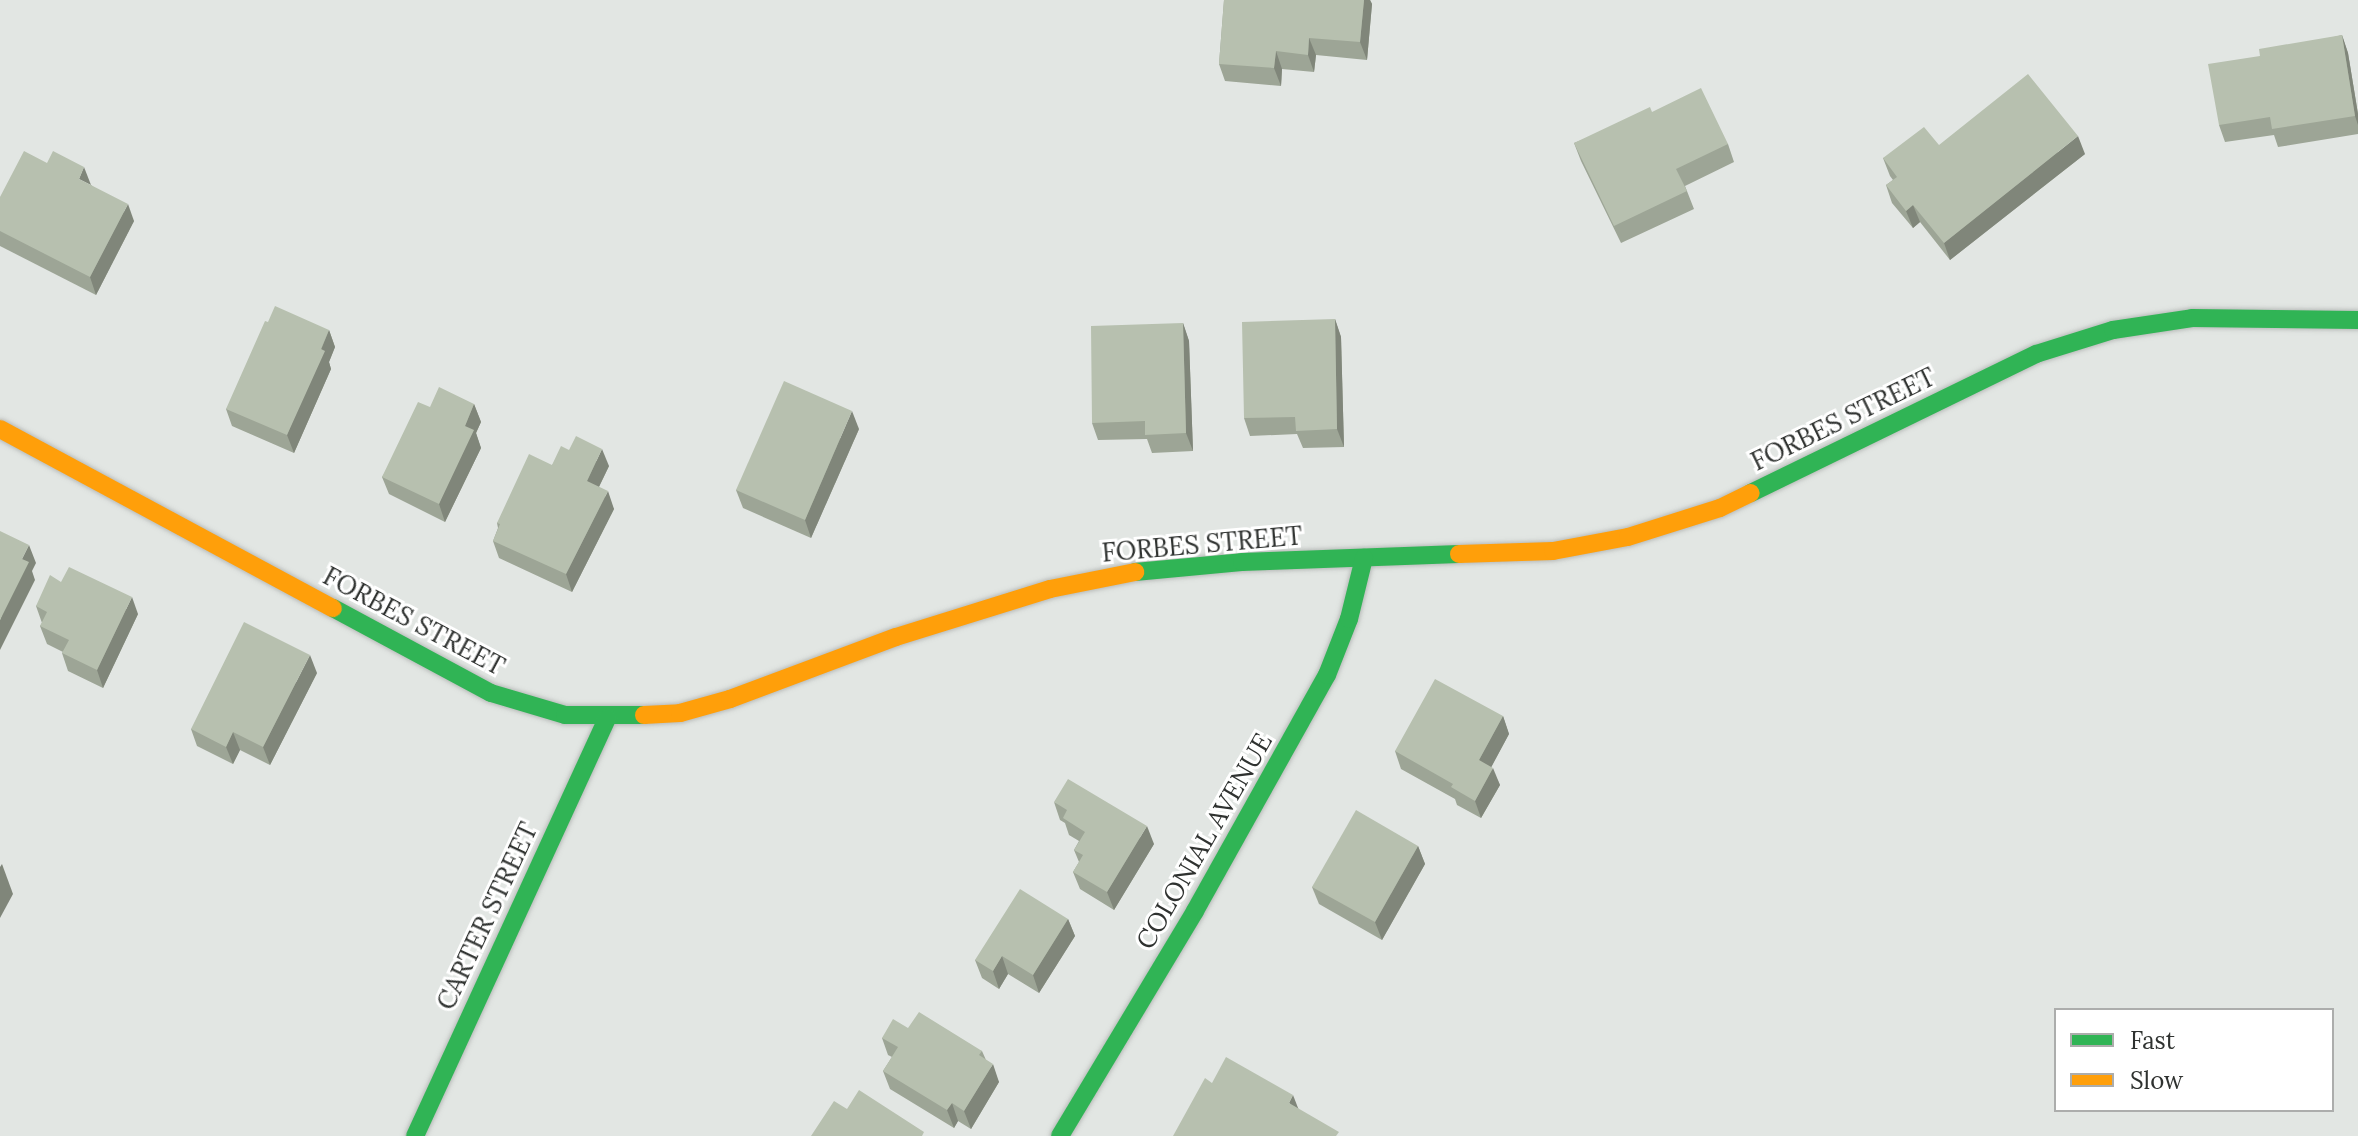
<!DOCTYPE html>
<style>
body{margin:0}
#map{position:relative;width:2358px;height:1136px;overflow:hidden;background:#e2e6e3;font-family:Lora,serif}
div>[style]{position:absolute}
.roads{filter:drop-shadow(0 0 2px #b9bcba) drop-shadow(0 0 2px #b9bcba)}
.fast>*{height:18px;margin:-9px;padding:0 9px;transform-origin:9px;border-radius:9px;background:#30b455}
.slow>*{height:18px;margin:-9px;padding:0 9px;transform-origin:9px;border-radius:9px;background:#ff9f0a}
.wall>*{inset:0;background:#9da596}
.shaded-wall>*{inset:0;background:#80867a}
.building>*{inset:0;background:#b7c0af}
span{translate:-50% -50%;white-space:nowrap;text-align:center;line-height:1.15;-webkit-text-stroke:6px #fff;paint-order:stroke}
.street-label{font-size:26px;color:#2f3230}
.legend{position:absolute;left:2054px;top:1008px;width:280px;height:104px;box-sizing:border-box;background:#fff;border:2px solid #acadac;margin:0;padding:10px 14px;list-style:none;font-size:24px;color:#2f3230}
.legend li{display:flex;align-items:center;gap:16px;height:40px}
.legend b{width:40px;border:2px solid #acadac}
</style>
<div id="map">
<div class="roads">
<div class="fast">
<div style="left:1751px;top:493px;width:317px;rotate:-26deg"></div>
<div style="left:2036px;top:354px;width:81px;rotate:-17.3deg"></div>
<div style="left:2113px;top:330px;width:80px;rotate:-8.6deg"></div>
<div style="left:2192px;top:318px;width:166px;rotate:0.7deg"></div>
<div style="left:1135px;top:572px;width:107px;rotate:-5.3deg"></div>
<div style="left:1242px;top:562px;width:217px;rotate:-2.1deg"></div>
<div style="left:333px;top:608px;width:179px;rotate:28.3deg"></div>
<div style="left:491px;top:693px;width:77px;rotate:16.6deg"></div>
<div style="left:565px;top:715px;width:79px"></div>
<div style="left:415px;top:1136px;width:460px;rotate:-65.3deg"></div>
<div style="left:1060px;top:1136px;width:262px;rotate:-59deg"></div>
<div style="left:1195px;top:911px;width:270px;rotate:-60.8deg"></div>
<div style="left:1327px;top:675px;width:60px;rotate:-68.6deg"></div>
<div style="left:1349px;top:619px;width:63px;rotate:-76.2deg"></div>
</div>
<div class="slow">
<div style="left:0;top:429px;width:378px;rotate:28.3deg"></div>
<div style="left:1459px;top:554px;width:94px;rotate:-1.8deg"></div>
<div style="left:1553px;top:551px;width:76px;rotate:-10.6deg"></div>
<div style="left:1628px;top:537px;width:96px;rotate:-17.5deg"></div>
<div style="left:1720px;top:508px;width:34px;rotate:-26deg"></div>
<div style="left:644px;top:715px;width:36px;rotate:-3deg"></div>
<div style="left:680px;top:713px;width:52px;rotate:-15.6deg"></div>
<div style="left:730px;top:699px;width:177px;rotate:-20.5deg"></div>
<div style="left:896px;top:637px;width:161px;rotate:-17.3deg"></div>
<div style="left:1050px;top:589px;width:87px;rotate:-11.3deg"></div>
</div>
</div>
<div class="wall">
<div style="clip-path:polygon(1224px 0,1370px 0,1372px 4px,1367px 60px,1316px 55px,1314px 72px,1282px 69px,1281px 86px,1225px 81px,1219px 64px)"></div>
<div style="clip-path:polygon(2342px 35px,2348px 53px,2358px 114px,2358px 134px,2278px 147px,2274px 135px,2225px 142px,2219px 125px,2260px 56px)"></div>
<div style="clip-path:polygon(1652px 112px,1728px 144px,1734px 162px,1685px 186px,1694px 209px,1621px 243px,1581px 161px,1574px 143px)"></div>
<div style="clip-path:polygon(1939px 145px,2085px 154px,1950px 260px,1920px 222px,1913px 228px,1892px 203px,1886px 185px,1893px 180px,1890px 176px,1883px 158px)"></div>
<div style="clip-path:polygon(91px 185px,134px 221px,96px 295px,0 246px,0 197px)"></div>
<div style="clip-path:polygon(1335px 319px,1341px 337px,1344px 447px,1303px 448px,1297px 434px,1250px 436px,1244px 418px)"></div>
<div style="clip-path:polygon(1183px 323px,1189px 341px,1193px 451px,1152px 453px,1147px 439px,1098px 440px,1092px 423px)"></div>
<div style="clip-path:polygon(329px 330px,335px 347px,329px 362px,331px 369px,294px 453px,232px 426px,226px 409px)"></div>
<div style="clip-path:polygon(474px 404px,481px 422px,476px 433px,481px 448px,445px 522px,389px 494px,382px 477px,430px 407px)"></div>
<div style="clip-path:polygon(859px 429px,811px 538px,743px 508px,736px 490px)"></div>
<div style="clip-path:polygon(569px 450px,609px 466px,599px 487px,614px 509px,572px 592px,499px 558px,493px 541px,498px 528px,497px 523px,552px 465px)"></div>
<div style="clip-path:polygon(61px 582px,138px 614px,103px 688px,68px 671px,62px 653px,63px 652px,47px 644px,40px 626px,42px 623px,36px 606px)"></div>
<div style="clip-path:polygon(317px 673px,270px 765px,240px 750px,233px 764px,197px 746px,191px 729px)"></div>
<div style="clip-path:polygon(1503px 716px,1509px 734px,1491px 767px,1500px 785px,1481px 818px,1457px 805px,1455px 799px,1401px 769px,1395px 751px)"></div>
<div style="clip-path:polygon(1054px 802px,1154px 844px,1114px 910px,1080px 889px,1073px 872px,1079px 862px,1074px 850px,1079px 841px,1069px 835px,1065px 823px,1060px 820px)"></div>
<div style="clip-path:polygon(1418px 846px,1425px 864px,1382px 940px,1319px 904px,1312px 887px)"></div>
<div style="clip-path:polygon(1068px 919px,1075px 936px,1039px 993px,1008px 974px,999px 989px,982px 978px,975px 960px)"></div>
<div style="clip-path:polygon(908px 1028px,982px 1051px,986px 1060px,999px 1082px,971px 1129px,958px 1121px,954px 1128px,890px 1089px,883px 1071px,892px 1057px,888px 1055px,882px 1038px)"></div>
</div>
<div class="shaded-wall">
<div style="clip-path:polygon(1364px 0,1370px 0,1372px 4px,1367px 60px,1360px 42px)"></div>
<div style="clip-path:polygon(2342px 35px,2348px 53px,2358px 114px,2358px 125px,2355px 116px)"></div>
<div style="clip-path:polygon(1309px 38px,1316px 55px,1314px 72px,1308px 55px)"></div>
<div style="clip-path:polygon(1276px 51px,1282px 69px,1281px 86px,1274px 68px)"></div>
<div style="clip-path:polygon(2078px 136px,2085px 154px,1950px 260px,1944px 243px)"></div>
<div style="clip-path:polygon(84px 167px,91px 185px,79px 179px)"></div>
<div style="clip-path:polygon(128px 204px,134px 221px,96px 295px,90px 277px)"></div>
<div style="clip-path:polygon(1913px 205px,1920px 222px,1913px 228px,1906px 211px)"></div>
<div style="clip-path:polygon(1335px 319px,1341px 337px,1344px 447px,1337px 429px)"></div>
<div style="clip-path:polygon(1183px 323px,1189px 341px,1193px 451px,1186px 433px)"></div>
<div style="clip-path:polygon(329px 330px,335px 347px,329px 362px,331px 369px,294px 453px,287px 435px)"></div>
<div style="clip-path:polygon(474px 404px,481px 422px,476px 433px,481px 448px,445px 522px,439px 504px,465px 426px)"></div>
<div style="clip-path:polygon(852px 411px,859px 429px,811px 538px,805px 520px)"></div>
<div style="clip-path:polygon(602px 449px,609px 466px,593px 499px,587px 481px)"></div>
<div style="clip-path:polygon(608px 491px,614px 509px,572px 592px,566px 574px)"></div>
<div style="clip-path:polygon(29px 545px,36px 563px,32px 571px,35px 580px,0 650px,0 620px,22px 559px)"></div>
<div style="clip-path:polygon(132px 597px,138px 614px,103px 688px,97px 670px)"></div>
<div style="clip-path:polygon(310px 655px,317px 673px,270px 765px,263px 747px)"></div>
<div style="clip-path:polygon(1503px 716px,1509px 734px,1486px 777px,1479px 760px)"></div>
<div style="clip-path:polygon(233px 732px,240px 750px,233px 764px,226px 747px)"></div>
<div style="clip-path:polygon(1493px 768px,1500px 785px,1481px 818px,1475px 801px)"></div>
<div style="clip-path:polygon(1147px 826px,1154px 844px,1114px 910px,1107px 892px)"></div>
<div style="clip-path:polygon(1418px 846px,1425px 864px,1382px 940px,1375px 922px)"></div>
<div style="clip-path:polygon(2px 864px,13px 894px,0 918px,0 867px)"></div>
<div style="clip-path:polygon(1068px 919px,1075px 936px,1039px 993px,1033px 975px)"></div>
<div style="clip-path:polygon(1002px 956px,1008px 974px,999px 989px,993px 971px)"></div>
<div style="clip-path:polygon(993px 1064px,999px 1082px,971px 1129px,964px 1111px)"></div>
<div style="clip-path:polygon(1293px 1095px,1300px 1113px,1289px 1103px)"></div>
<div style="clip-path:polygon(952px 1103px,958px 1121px,954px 1128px,947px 1110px)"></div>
</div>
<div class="building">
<div style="clip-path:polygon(1224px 0,1364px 0,1360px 42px,1309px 38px,1308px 55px,1276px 51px,1274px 68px,1219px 64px)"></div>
<div style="clip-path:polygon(2342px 35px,2355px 116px,2272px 129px,2270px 117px,2219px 125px,2208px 64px,2260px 56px,2259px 49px)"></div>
<div style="clip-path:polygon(2028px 74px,2078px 136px,1944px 243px,1913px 205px,1906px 211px,1886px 185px,1897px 177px,1883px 158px,1924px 127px,1939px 145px)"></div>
<div style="clip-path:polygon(1701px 88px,1728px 144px,1676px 169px,1687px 191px,1614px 226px,1574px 143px,1650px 107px,1652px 112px)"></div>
<div style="clip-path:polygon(24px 151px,47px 163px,53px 151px,84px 167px,79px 179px,128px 204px,90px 277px,0 231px,0 197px)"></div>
<div style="clip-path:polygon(275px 306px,329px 330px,321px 349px,325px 351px,287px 435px,226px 409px,265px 321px,268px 322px)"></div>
<div style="clip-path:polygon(1335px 319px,1337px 429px,1296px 431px,1295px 417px,1244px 418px,1242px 322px)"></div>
<div style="clip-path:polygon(1183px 323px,1186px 433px,1145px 435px,1145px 421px,1092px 423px,1091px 326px)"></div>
<div style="clip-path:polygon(784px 381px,852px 411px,805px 520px,736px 490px)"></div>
<div style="clip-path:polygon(439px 387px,474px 404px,465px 426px,474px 430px,439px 504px,382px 477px,418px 402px,430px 407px)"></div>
<div style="clip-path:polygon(576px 436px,602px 449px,587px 481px,608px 491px,566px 574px,493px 541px,500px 524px,497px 523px,529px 454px,552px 465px,561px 446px,569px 450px)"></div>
<div style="clip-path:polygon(0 531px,29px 545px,22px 559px,29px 562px,0 620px)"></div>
<div style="clip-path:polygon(69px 567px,132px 597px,97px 670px,62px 653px,69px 640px,40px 626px,47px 612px,36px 606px,50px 575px,61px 582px)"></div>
<div style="clip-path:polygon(244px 622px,310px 655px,263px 747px,233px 732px,226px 747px,191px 729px)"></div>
<div style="clip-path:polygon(1435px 679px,1503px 716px,1479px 760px,1493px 768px,1475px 801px,1451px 787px,1453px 784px,1395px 751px)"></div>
<div style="clip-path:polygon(1068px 779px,1147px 826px,1107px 892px,1073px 872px,1083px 855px,1074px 850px,1085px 832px,1063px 818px,1067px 810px,1054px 802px)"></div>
<div style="clip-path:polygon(1356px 810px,1418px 846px,1375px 922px,1312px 887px)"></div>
<div style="clip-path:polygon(1020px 889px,1068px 919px,1033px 975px,1002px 956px,993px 971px,975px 960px)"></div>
<div style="clip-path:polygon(919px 1012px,982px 1051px,979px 1055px,993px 1064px,964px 1111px,952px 1103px,947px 1110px,883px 1071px,898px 1047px,882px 1038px,893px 1019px,908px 1028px)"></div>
<div style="clip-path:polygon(1226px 1057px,1293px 1095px,1289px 1103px,1339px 1132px,1336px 1136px,1173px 1136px,1205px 1078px,1212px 1083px)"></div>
<div style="clip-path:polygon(859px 1090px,924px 1132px,922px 1136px,811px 1136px,834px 1101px,847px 1109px)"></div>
</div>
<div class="street-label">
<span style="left:1843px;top:419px;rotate:-26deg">FORBES STREET</span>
<span style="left:1202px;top:544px;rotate:-5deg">FORBES STREET</span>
<span style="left:414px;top:621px;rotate:28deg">FORBES STREET</span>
<span style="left:1204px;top:841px;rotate:-60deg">COLONIAL AVENUE</span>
<span style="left:487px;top:916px;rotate:-65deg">CARTER STREET</span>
</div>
<ul class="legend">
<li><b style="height:10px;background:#30b455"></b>Fast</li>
<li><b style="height:10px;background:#ff9f0a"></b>Slow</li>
</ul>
</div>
